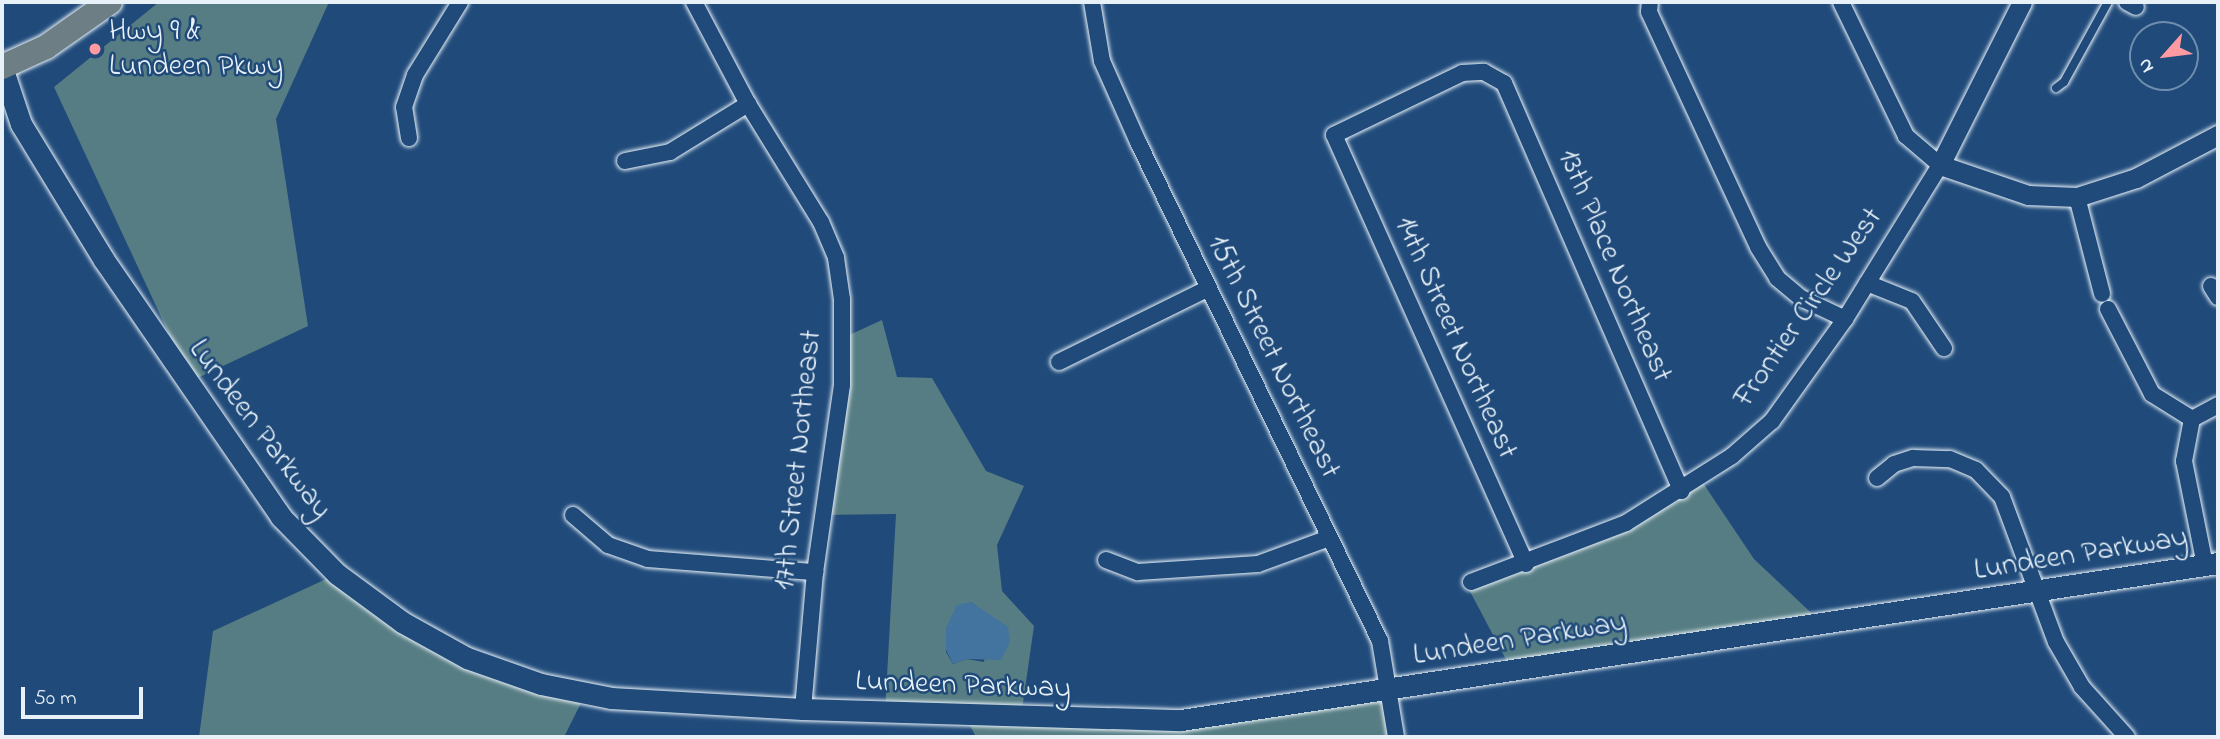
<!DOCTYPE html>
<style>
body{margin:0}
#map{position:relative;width:2220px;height:739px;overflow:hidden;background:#1f4a7a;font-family:"Indie Flower",sans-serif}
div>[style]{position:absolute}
.green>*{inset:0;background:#567d83}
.water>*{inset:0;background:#43739f}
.roads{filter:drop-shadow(0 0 2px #e8f1f8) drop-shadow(0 0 2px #e8f1f8)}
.service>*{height:8px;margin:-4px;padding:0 4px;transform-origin:4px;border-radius:4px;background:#1f4a7a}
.minor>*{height:16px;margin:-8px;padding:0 8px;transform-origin:8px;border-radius:8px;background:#1f4a7a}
.tertiary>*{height:19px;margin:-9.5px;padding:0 9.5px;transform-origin:9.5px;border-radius:9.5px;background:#1f4a7a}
.secondary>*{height:21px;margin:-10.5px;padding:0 10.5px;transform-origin:10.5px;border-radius:10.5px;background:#1f4a7a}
.primary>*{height:24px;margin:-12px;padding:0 12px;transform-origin:12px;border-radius:12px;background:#6d7e84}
.dots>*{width:19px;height:19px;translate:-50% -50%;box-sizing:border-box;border:4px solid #1f4a7a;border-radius:50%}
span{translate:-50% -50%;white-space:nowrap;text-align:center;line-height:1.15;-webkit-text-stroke:5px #1f4a7a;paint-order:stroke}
.poi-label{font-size:30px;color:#e8f1f8}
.left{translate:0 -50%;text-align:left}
.street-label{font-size:30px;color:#e8f1f8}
.frame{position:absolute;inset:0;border:4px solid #e8f1f8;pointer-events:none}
.north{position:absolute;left:2129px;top:21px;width:70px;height:70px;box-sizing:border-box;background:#1f4a7a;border:2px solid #6f8dac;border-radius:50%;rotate:242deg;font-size:19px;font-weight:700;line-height:28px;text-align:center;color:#e8f1f8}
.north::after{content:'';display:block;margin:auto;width:24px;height:32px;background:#ff9aa2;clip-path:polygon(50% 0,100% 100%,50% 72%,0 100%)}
.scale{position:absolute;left:21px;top:687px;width:122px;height:32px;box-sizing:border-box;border:4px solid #e8f1f8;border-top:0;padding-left:9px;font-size:21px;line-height:24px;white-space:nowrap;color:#e8f1f8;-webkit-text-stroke:5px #1f4a7a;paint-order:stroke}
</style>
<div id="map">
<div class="green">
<div style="clip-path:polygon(159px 2px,329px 2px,276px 119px,308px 326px,191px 381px,54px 87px)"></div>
<div style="clip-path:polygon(evenodd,882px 320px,897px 377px,932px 378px,986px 471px,1024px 486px,997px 545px,1002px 591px,1034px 626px,1021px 717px,1121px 722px,1389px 690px,1396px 737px,976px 737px,964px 714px,885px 712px,896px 514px,820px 515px,847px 336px,882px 320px,971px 602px,989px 616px,984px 662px,967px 659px,953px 664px,946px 652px,946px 628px,971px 602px)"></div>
<div style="clip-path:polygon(1699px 477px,1754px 559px,1823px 624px,1512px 671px,1464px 580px,1626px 523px)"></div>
<div style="clip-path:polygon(337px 574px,402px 622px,586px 693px,564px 737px,199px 737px,213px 631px)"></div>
</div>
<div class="water">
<div style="clip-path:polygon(971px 602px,1008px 627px,1010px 642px,1001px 660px,967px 659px,953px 664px,946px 650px,946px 628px,957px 605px)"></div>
</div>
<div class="roads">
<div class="service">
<div style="left:2056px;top:88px;width:10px;rotate:-37deg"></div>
<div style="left:2064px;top:82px;width:91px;rotate:-61.2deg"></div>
</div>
<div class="minor">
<div style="left:694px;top:2px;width:115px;rotate:62.1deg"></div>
<div style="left:748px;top:104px;width:139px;rotate:58.3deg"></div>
<div style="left:821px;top:222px;width:39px;rotate:67deg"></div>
<div style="left:836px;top:258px;width:41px;rotate:81.7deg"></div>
<div style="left:842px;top:299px;width:86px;rotate:90deg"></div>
<div style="left:842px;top:385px;width:189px;rotate:98.2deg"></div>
<div style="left:815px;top:572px;width:138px;rotate:95deg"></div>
<div style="left:1092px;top:2px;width:60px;rotate:80.4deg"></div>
<div style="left:1102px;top:61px;width:91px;rotate:66deg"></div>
<div style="left:1139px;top:144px;width:552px;rotate:64.13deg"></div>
<div style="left:1380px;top:641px;width:97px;rotate:80.5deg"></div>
<div style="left:1650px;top:2px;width:10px;rotate:96deg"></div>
<div style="left:1649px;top:12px;width:259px;rotate:65.1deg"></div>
<div style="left:1758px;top:247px;width:36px;rotate:58deg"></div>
<div style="left:1777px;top:278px;width:31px;rotate:40deg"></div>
<div style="left:1801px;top:298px;width:49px;rotate:25.5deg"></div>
<div style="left:2127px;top:2px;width:10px;rotate:29deg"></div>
<div style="left:409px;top:138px;width:31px;rotate:-99deg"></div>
<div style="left:404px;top:107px;width:34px;rotate:-71deg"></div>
<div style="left:415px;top:75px;width:86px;rotate:-58.3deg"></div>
<div style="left:625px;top:161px;width:46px;rotate:-11.3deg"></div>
<div style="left:670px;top:152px;width:92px;rotate:-31.6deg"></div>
<div style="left:2077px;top:197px;width:100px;rotate:75.5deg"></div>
<div style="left:1867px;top:283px;width:48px;rotate:21.8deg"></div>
<div style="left:1912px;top:301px;width:57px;rotate:55.8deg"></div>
<div style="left:2211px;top:286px;width:13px;rotate:58deg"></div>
<div style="left:2108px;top:309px;width:96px;rotate:62.6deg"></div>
<div style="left:2152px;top:394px;width:47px;rotate:32deg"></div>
<div style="left:2192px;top:419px;width:43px;rotate:100.8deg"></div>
<div style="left:2184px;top:461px;width:106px;rotate:78.6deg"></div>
<div style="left:1059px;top:362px;width:167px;rotate:-26.3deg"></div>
<div style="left:2192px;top:419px;width:30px;rotate:-28deg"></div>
<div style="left:1877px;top:478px;width:22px;rotate:-39deg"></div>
<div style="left:1894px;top:464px;width:20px;rotate:-18deg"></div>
<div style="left:1913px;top:458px;width:37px;rotate:2deg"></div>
<div style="left:1950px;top:459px;width:28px;rotate:23deg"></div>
<div style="left:1976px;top:470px;width:37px;rotate:46deg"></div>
<div style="left:2002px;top:497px;width:155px;rotate:69.6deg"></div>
<div style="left:2056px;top:642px;width:52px;rotate:60deg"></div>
<div style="left:2082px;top:687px;width:67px;rotate:48deg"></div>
<div style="left:573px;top:515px;width:46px;rotate:40.6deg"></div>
<div style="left:608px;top:545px;width:42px;rotate:19.3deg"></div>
<div style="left:648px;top:559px;width:168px;rotate:4.5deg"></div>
<div style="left:1106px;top:560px;width:34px;rotate:21deg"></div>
<div style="left:1138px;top:572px;width:120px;rotate:-3.8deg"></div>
<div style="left:1258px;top:564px;width:76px;rotate:-20.1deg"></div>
<div style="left:1526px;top:564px;width:470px;rotate:-114.1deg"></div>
<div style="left:1334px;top:135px;width:142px;rotate:-25.8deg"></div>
<div style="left:1462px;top:73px;width:22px;rotate:-3deg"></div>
<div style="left:1484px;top:72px;width:23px;rotate:29deg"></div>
<div style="left:1504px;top:83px;width:445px;rotate:66.5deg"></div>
<div style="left:1471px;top:582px;width:166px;rotate:-20.8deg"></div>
<div style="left:1626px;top:523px;width:125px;rotate:-32.3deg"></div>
<div style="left:1732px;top:456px;width:53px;rotate:-41.2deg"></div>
<div style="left:1772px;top:421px;width:125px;rotate:-54.4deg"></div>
<div style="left:1845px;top:319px;width:181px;rotate:-58.3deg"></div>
<div style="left:1940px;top:165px;width:45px;rotate:-139.5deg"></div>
<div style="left:1906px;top:136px;width:149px;rotate:-115.9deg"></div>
</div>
<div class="tertiary">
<div style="left:2022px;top:2px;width:182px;rotate:116.7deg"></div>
<div style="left:1940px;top:165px;width:93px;rotate:18.8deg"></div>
<div style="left:2028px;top:195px;width:49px;rotate:2.3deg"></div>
<div style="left:2077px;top:197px;width:62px;rotate:-17.9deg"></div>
<div style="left:2136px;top:178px;width:93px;rotate:-27.7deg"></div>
</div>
<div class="secondary">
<div style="left:2px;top:67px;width:60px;rotate:71.6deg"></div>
<div style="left:21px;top:124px;width:159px;rotate:58.6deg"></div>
<div style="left:104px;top:260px;width:312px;rotate:55.4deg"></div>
<div style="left:281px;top:517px;width:80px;rotate:45.5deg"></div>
<div style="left:337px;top:574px;width:81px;rotate:36.4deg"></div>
<div style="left:402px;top:622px;width:74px;rotate:29deg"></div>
<div style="left:467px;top:658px;width:78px;rotate:19.4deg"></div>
<div style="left:541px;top:684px;width:71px;rotate:11.3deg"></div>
<div style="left:611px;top:698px;width:192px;rotate:3.3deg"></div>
<div style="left:803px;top:709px;width:378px;rotate:1.7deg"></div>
<div style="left:1181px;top:720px;width:1049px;rotate:-8.61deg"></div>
</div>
<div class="primary">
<div style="left:2px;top:67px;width:48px;rotate:-24.4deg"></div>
<div style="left:46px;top:47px;width:78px;rotate:-35.1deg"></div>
</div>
</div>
<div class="dots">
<div style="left:95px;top:49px;background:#ff9aa2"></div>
</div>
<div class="poi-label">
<span class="left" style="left:109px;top:49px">Hwy 9 &amp;<br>Lundeen Pkwy</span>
</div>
<div class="street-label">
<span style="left:1614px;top:266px;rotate:67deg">13th Place Northeast</span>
<span style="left:1809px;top:308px;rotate:-55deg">Frontier Circle West</span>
<span style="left:1455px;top:338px;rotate:66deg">14th Street Northeast</span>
<span style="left:1273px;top:357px;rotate:64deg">15th Street Northeast</span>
<span style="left:259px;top:430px;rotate:53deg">Lundeen Parkway</span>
<span style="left:799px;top:460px;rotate:-84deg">17th Street Northeast</span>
<span style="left:2081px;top:555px;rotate:-9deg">Lundeen Parkway</span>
<span style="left:1520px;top:640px;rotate:-9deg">Lundeen Parkway</span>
<span style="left:963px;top:686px;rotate:2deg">Lundeen Parkway</span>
</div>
<div class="frame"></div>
<div class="north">N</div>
<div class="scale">50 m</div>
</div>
